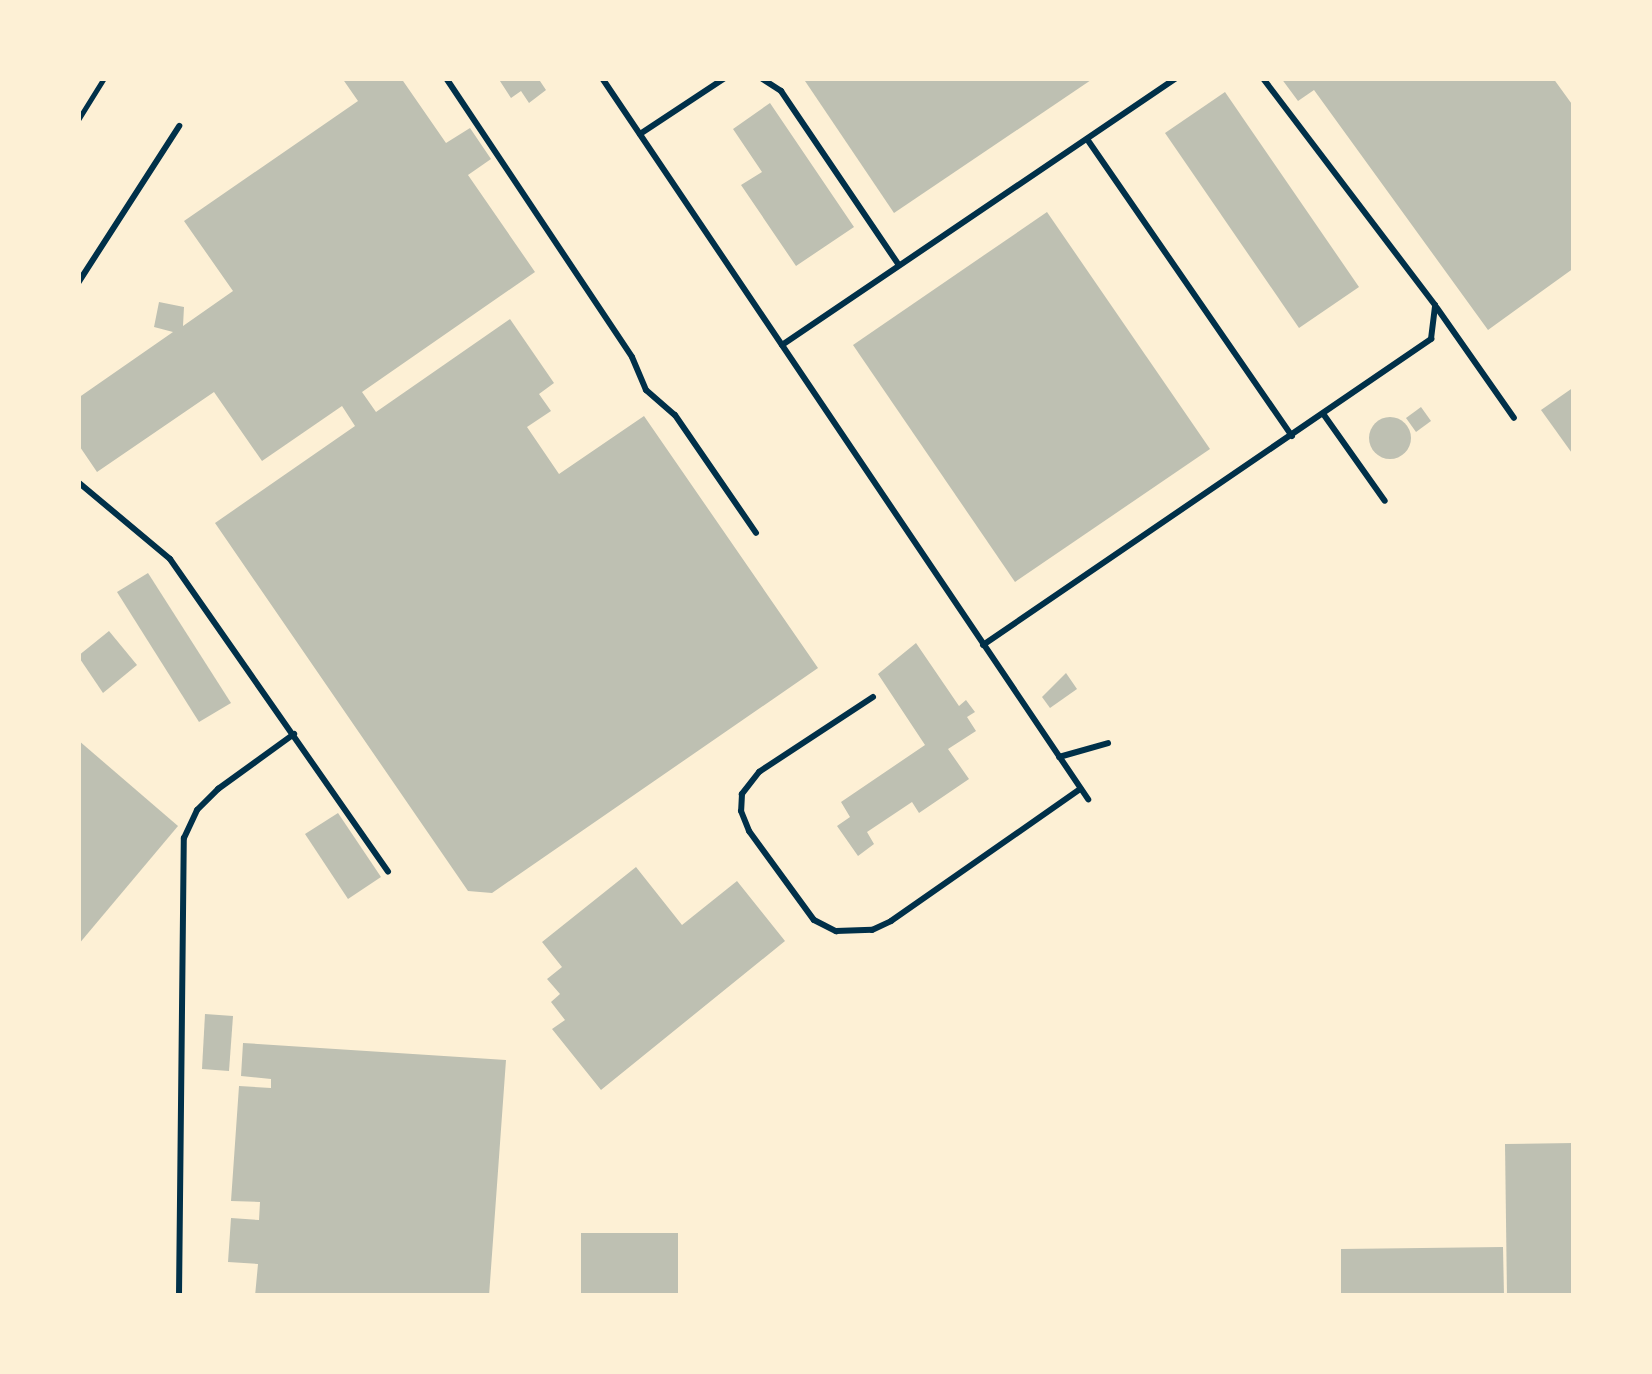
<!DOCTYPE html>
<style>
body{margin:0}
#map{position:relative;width:1652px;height:1374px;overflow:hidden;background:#fdf0d5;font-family:Merriweather,serif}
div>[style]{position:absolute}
.building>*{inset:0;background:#bec0b2}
.round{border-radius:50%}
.path>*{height:4.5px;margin:-2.25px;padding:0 2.25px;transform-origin:2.25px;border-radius:2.25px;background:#003049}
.service>*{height:6px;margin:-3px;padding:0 3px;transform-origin:3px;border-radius:3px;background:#003049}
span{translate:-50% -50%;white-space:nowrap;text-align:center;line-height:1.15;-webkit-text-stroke:10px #fdf0d5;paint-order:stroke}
.frame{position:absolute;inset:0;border:81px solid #fdf0d5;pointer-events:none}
</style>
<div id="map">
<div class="building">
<div style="clip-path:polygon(342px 78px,401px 78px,446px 143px,470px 128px,491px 159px,468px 175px,535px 272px,362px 392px,376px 412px,510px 319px,554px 383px,539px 394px,551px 411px,527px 427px,559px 474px,644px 416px,818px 668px,492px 893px,468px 891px,215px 523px,355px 426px,342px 406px,262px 461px,214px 392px,97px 472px,78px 444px,78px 398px,173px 332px,154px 327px,159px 302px,184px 307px,183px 326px,233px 291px,184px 221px,358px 101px)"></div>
<div style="clip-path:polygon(498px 78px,538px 78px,546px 90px,529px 103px,521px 91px,511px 98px)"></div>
<div style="clip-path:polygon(803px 78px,1094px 78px,894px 213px)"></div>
<div style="clip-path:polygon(1281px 78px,1553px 78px,1574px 107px,1574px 268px,1488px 330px,1314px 90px,1298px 101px)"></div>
<div style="clip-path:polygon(1225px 92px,1359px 287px,1299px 328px,1165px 133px)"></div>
<div style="clip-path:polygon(770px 103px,854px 227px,796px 266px,741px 185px,762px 172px,733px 129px)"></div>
<div style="clip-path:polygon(1047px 212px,1210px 449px,1015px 582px,853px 345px)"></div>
<div style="clip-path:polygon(1574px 387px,1574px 456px,1541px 410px)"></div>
<div style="clip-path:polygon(1421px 407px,1431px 421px,1416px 432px,1406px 418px)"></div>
<div class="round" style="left:1369px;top:417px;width:42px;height:42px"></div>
<div style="clip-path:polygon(148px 573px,231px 703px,199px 722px,117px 592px)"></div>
<div style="clip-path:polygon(109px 631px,137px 665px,103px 693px,78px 656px)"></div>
<div style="clip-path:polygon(916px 643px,959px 706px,966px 700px,975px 712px,967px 717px,976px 731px,948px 749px,969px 779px,919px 813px,912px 802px,867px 832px,874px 844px,858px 856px,837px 826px,850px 817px,841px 802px,925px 745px,878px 674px)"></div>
<div style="clip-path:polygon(1066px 673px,1077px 689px,1050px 708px,1042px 697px)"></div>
<div style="clip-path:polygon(78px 740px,178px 826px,78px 945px)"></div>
<div style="clip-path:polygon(338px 813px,381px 877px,348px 899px,305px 834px)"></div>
<div style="clip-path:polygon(636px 867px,682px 925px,737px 881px,785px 941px,601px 1090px,552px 1029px,565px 1020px,551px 1002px,560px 994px,547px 979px,562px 967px,542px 942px)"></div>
<div style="clip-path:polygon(205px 1014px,233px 1016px,229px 1071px,202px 1069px)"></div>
<div style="clip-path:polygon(243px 1043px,506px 1060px,489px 1296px,255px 1296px,258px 1264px,228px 1262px,231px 1218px,259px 1220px,260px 1202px,231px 1201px,239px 1086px,271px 1088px,271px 1079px,241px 1076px)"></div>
<div style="clip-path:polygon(1574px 1143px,1574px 1296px,1507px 1296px,1505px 1144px)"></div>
<div style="clip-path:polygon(581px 1233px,678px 1233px,678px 1296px,581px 1296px)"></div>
<div style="clip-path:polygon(1503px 1247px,1504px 1296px,1341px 1296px,1341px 1249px)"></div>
</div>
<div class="path">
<div style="left:78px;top:120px;width:49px;rotate:-58.2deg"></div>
</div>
<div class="service">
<div style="left:446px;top:78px;width:335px;rotate:56.3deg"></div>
<div style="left:632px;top:357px;width:36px;rotate:67deg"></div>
<div style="left:646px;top:390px;width:38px;rotate:41deg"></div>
<div style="left:675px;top:415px;width:143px;rotate:55.5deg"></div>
<div style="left:602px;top:78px;width:870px;rotate:56.02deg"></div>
<div style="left:761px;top:78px;width:24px;rotate:33deg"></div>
<div style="left:781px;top:91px;width:210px;rotate:55.9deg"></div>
<div style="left:640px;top:134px;width:102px;rotate:-33.4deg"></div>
<div style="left:1087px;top:139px;width:361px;rotate:55.4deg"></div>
<div style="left:78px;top:283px;width:187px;rotate:-57.2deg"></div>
<div style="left:1437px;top:308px;width:134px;rotate:55deg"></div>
<div style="left:782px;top:345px;width:477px;rotate:-34.1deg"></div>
<div style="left:1324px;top:415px;width:105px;rotate:54.7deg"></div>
<div style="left:78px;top:482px;width:120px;rotate:39.9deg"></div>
<div style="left:170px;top:559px;width:381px;rotate:55.1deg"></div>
<div style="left:983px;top:645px;width:543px;rotate:-34.33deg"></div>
<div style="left:1431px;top:339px;width:34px;rotate:-83deg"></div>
<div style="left:1435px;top:305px;width:285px;rotate:-127.2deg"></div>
<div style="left:873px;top:697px;width:136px;rotate:146.7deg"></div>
<div style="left:759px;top:772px;width:28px;rotate:128deg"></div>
<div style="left:742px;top:794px;width:17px;rotate:93deg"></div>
<div style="left:741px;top:811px;width:22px;rotate:68deg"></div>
<div style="left:749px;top:831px;width:110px;rotate:53.9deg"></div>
<div style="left:814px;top:920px;width:25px;rotate:27deg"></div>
<div style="left:836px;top:931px;width:36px;rotate:-2deg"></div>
<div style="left:872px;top:930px;width:21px;rotate:-25deg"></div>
<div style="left:891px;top:921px;width:231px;rotate:-34.9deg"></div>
<div style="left:1059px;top:757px;width:51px;rotate:-15.9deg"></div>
<div style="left:179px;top:1296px;width:458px;rotate:-89.4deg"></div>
<div style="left:184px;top:838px;width:31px;rotate:-65deg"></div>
<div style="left:197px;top:810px;width:30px;rotate:-45deg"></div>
<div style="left:218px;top:789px;width:94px;rotate:-35.9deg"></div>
</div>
<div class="frame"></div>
</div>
